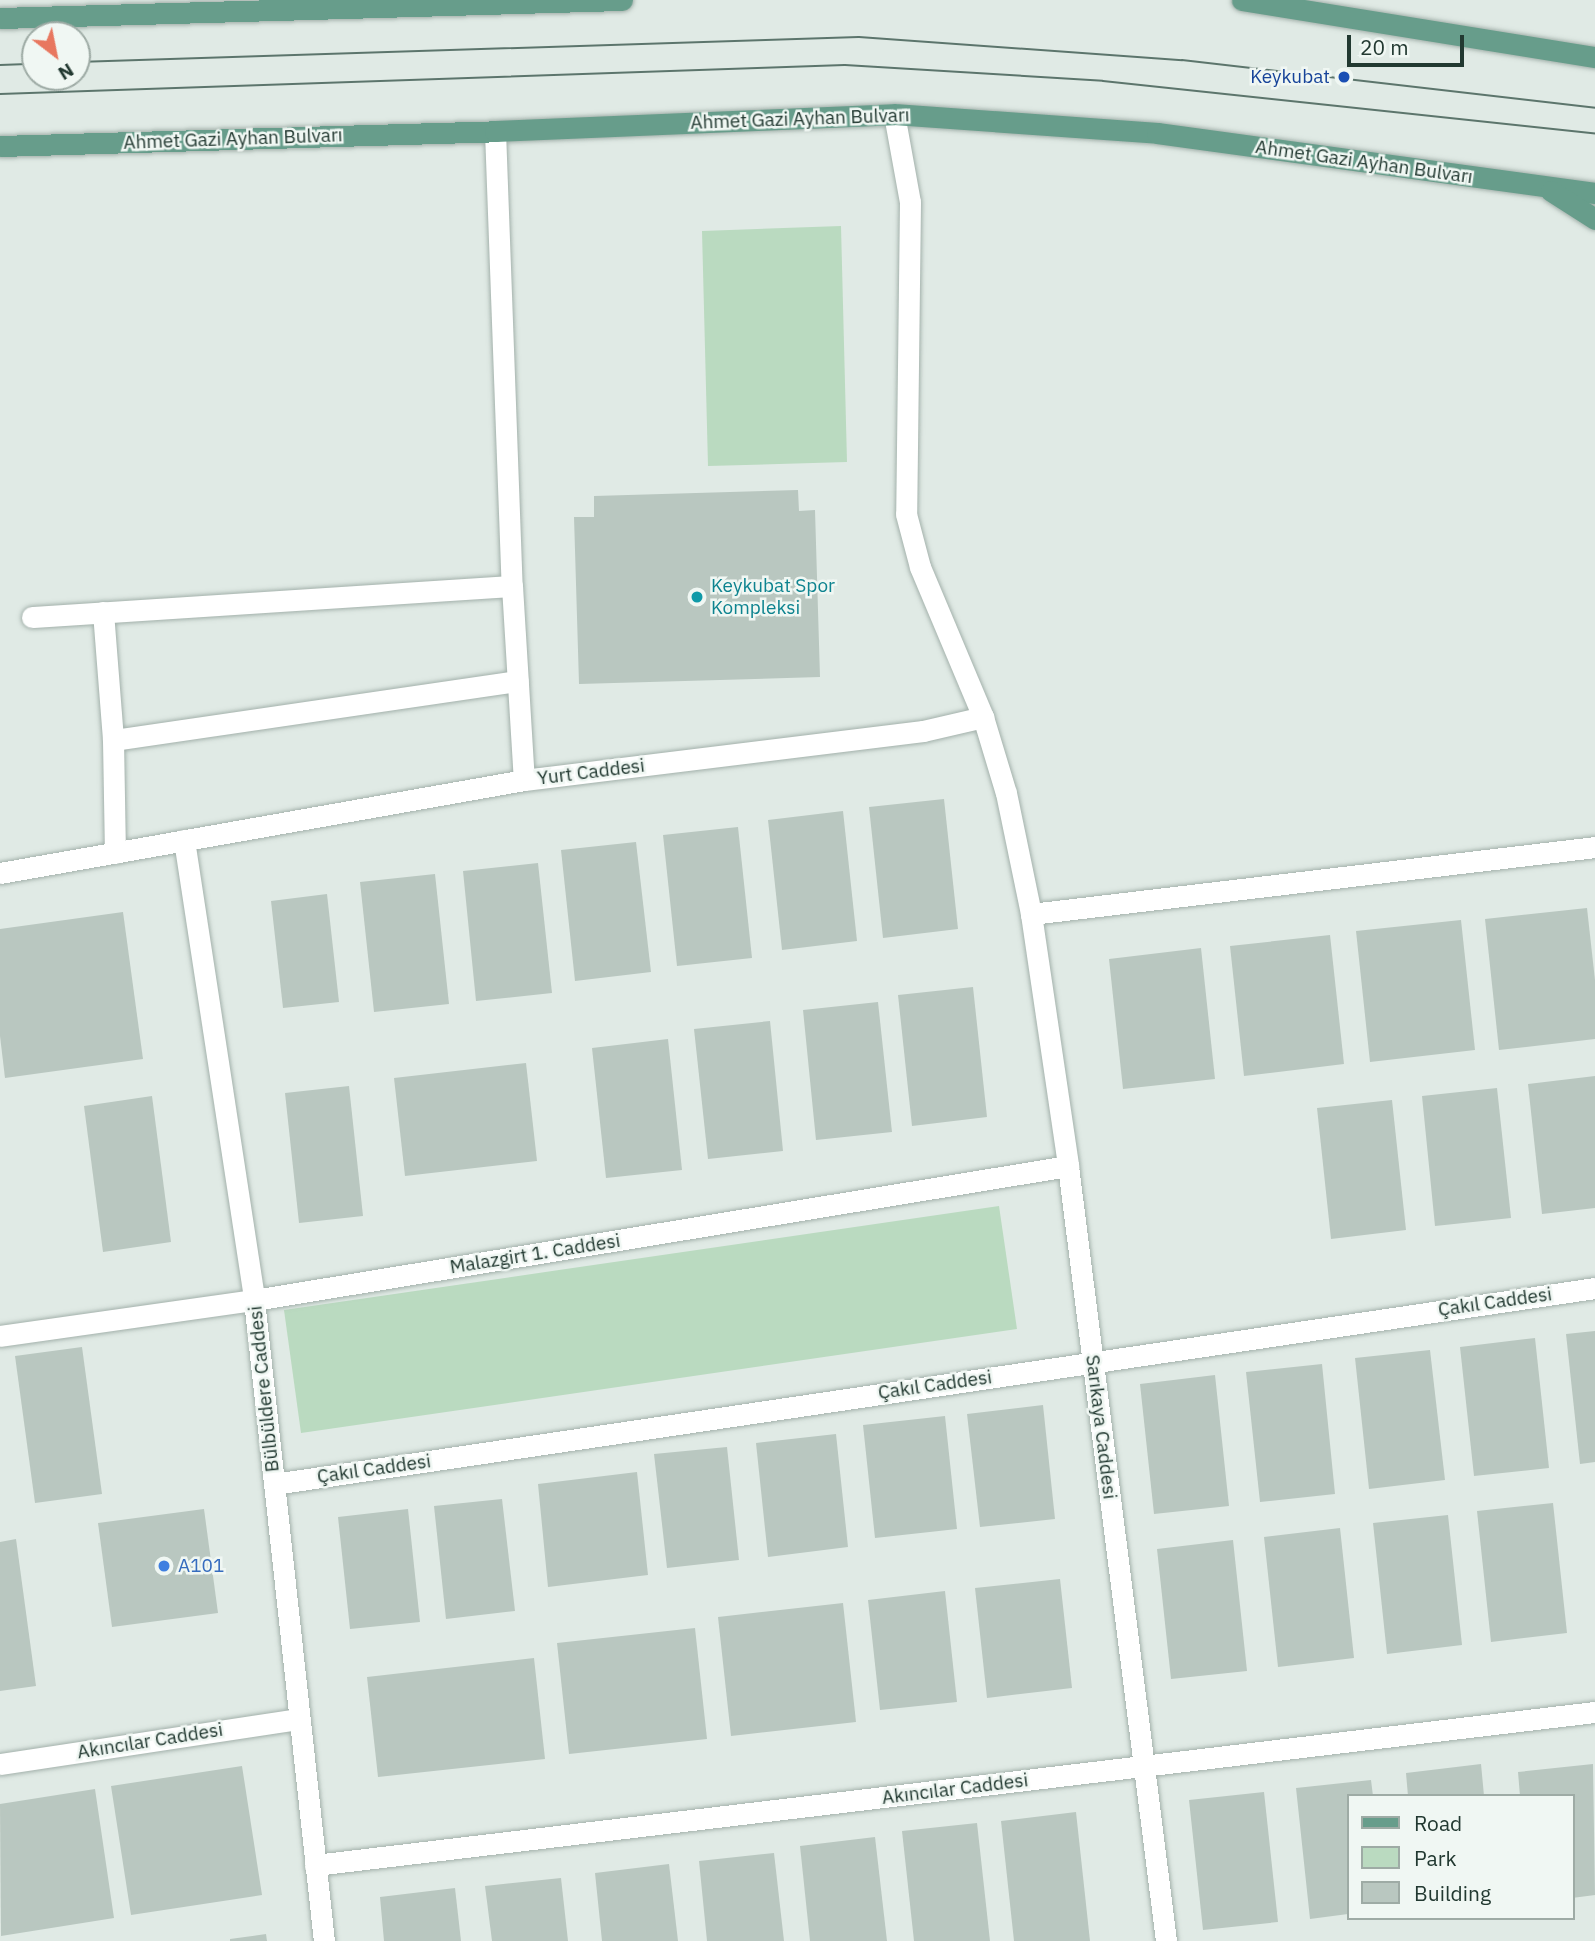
<!DOCTYPE html>
<meta charset="utf-8">
<style>
body{margin:0}
#map{position:relative;width:1595px;height:1941px;overflow:hidden;background:#e0eae5;font-family:"IBM Plex Sans",sans-serif}
div>[style]{position:absolute}
.green>*{inset:0;background:#badac0}
.building>*{inset:0;background:#b9c7c0}
.roads{filter:drop-shadow(0 0 2px #a3b1ab) drop-shadow(0 0 2px #a3b1ab)}
.minor>*{height:21px;margin:-10.5px;padding:0 10.5px;transform-origin:10.5px;border-radius:10.5px;background:#fff}
.primary>*{height:21px;margin:-10.5px;padding:0 10.5px;transform-origin:10.5px;border-radius:10.5px;background:#679d8b}
.tram>*{height:2px;margin:-1px;padding:0 1px;transform-origin:1px;border-radius:1px;background:#5c756c}
.dots>*{width:19px;height:19px;translate:-50% -50%;box-sizing:border-box;border:4px solid #f0f7f3;border-radius:50%}
span{translate:-50% -50%;white-space:nowrap;text-align:center;line-height:1.15;-webkit-text-stroke:5px #f0f7f3;paint-order:stroke}
.transit-label{font-size:19px;color:#164399}
.right{translate:-100% -50%;text-align:right}
.street-label{font-size:19px;color:#223931}
.culture-label{font-size:19px;color:#0d838f}
.left{translate:0 -50%;text-align:left}
.shop-label{font-size:19px;color:#366cbe}
.legend{position:absolute;left:1347px;top:1794px;width:228px;height:126px;box-sizing:border-box;background:#f0f7f3;border:2px solid #9eaba5;margin:0;padding:9px 12px;list-style:none;font-size:21px;color:#223931}
.legend li{display:flex;align-items:center;gap:14px;height:35px}
.legend b{width:35px;border:2px solid #9eaba5}
.north{position:absolute;left:21px;top:21px;width:70px;height:70px;box-sizing:border-box;background:#f0f7f3;border:2px solid #9eaba5;border-radius:50%;rotate:148deg;font-size:19px;font-weight:700;line-height:28px;text-align:center;color:#223931}
.north::after{content:'';display:block;margin:auto;width:24px;height:32px;background:#e8775f;clip-path:polygon(50% 0,100% 100%,50% 72%,0 100%)}
.scale{position:absolute;left:1347px;top:35px;width:117px;height:32px;box-sizing:border-box;border:4px solid #223931;border-top:0;padding-left:9px;font-size:21px;line-height:24px;white-space:nowrap;color:#223931;-webkit-text-stroke:5px #f0f7f3;paint-order:stroke}
</style>
<div id="map">
<div class="green">
<div style="clip-path:polygon(841px 226px,847px 462px,708px 466px,702px 231px)"></div>
<div style="clip-path:polygon(999px 1206px,1017px 1329px,301px 1433px,284px 1310px)"></div>
</div>
<div class="building">
<div style="clip-path:polygon(798px 490px,799px 511px,815px 510px,820px 677px,579px 684px,574px 517px,594px 517px,594px 496px)"></div>
<div style="clip-path:polygon(944px 799px,958px 929px,883px 938px,869px 807px)"></div>
<div style="clip-path:polygon(843px 811px,857px 941px,782px 950px,768px 820px)"></div>
<div style="clip-path:polygon(738px 827px,752px 958px,677px 966px,663px 835px)"></div>
<div style="clip-path:polygon(636px 842px,651px 972px,575px 981px,561px 850px)"></div>
<div style="clip-path:polygon(538px 863px,552px 993px,476px 1001px,463px 871px)"></div>
<div style="clip-path:polygon(435px 874px,449px 1004px,374px 1012px,360px 882px)"></div>
<div style="clip-path:polygon(327px 894px,339px 1002px,283px 1008px,271px 901px)"></div>
<div style="clip-path:polygon(1587px 908px,1595px 980px,1595px 1039px,1499px 1050px,1485px 919px)"></div>
<div style="clip-path:polygon(123px 912px,143px 1059px,5px 1078px,0 1036px,0 929px)"></div>
<div style="clip-path:polygon(1461px 920px,1475px 1050px,1370px 1062px,1356px 931px)"></div>
<div style="clip-path:polygon(1330px 935px,1344px 1064px,1244px 1076px,1230px 946px)"></div>
<div style="clip-path:polygon(1201px 948px,1215px 1079px,1123px 1089px,1109px 959px)"></div>
<div style="clip-path:polygon(973px 987px,987px 1117px,912px 1126px,898px 995px)"></div>
<div style="clip-path:polygon(878px 1002px,892px 1132px,816px 1140px,803px 1010px)"></div>
<div style="clip-path:polygon(770px 1021px,783px 1151px,708px 1159px,694px 1029px)"></div>
<div style="clip-path:polygon(668px 1039px,682px 1170px,606px 1178px,592px 1048px)"></div>
<div style="clip-path:polygon(526px 1063px,537px 1161px,405px 1176px,394px 1078px)"></div>
<div style="clip-path:polygon(1595px 1076px,1595px 1208px,1542px 1214px,1528px 1084px)"></div>
<div style="clip-path:polygon(349px 1086px,363px 1216px,299px 1223px,285px 1093px)"></div>
<div style="clip-path:polygon(1497px 1088px,1511px 1218px,1435px 1226px,1422px 1096px)"></div>
<div style="clip-path:polygon(152px 1096px,171px 1242px,103px 1252px,84px 1106px)"></div>
<div style="clip-path:polygon(1392px 1100px,1406px 1230px,1331px 1239px,1317px 1108px)"></div>
<div style="clip-path:polygon(1595px 1331px,1595px 1462px,1580px 1464px,1566px 1334px)"></div>
<div style="clip-path:polygon(1535px 1338px,1549px 1468px,1474px 1476px,1460px 1347px)"></div>
<div style="clip-path:polygon(82px 1347px,102px 1494px,35px 1503px,15px 1356px)"></div>
<div style="clip-path:polygon(1430px 1350px,1445px 1480px,1369px 1489px,1355px 1358px)"></div>
<div style="clip-path:polygon(1322px 1364px,1335px 1494px,1260px 1502px,1246px 1372px)"></div>
<div style="clip-path:polygon(1215px 1375px,1229px 1506px,1154px 1514px,1140px 1384px)"></div>
<div style="clip-path:polygon(1043px 1405px,1055px 1519px,980px 1527px,967px 1414px)"></div>
<div style="clip-path:polygon(945px 1416px,957px 1529px,875px 1538px,863px 1425px)"></div>
<div style="clip-path:polygon(836px 1434px,848px 1547px,768px 1557px,756px 1443px)"></div>
<div style="clip-path:polygon(727px 1447px,739px 1560px,667px 1568px,654px 1454px)"></div>
<div style="clip-path:polygon(637px 1472px,648px 1575px,548px 1587px,538px 1484px)"></div>
<div style="clip-path:polygon(502px 1499px,515px 1611px,446px 1619px,434px 1506px)"></div>
<div style="clip-path:polygon(1553px 1503px,1567px 1633px,1491px 1642px,1477px 1511px)"></div>
<div style="clip-path:polygon(204px 1509px,218px 1613px,112px 1627px,98px 1523px)"></div>
<div style="clip-path:polygon(408px 1509px,420px 1622px,350px 1629px,338px 1517px)"></div>
<div style="clip-path:polygon(1448px 1515px,1462px 1645px,1387px 1654px,1373px 1523px)"></div>
<div style="clip-path:polygon(1340px 1528px,1354px 1658px,1278px 1667px,1264px 1537px)"></div>
<div style="clip-path:polygon(16px 1539px,36px 1686px,0 1691px,0 1542px)"></div>
<div style="clip-path:polygon(1233px 1540px,1247px 1671px,1171px 1679px,1157px 1549px)"></div>
<div style="clip-path:polygon(1060px 1579px,1072px 1688px,987px 1698px,975px 1588px)"></div>
<div style="clip-path:polygon(945px 1591px,957px 1702px,880px 1710px,868px 1600px)"></div>
<div style="clip-path:polygon(843px 1603px,856px 1722px,731px 1736px,718px 1617px)"></div>
<div style="clip-path:polygon(695px 1628px,707px 1739px,569px 1754px,557px 1643px)"></div>
<div style="clip-path:polygon(534px 1658px,545px 1759px,378px 1777px,367px 1677px)"></div>
<div style="clip-path:polygon(1481px 1764px,1484px 1796px,1408px 1796px,1406px 1773px)"></div>
<div style="clip-path:polygon(1593px 1764px,1595px 1895px,1572px 1898px,1572px 1796px,1520px 1796px,1518px 1772px)"></div>
<div style="clip-path:polygon(242px 1766px,262px 1895px,131px 1915px,111px 1786px)"></div>
<div style="clip-path:polygon(1371px 1780px,1373px 1796px,1348px 1796px,1348px 1914px,1310px 1919px,1296px 1788px)"></div>
<div style="clip-path:polygon(95px 1789px,114px 1918px,1px 1936px,0 1804px)"></div>
<div style="clip-path:polygon(1264px 1792px,1278px 1922px,1203px 1930px,1189px 1800px)"></div>
<div style="clip-path:polygon(1076px 1812px,1090px 1941px,1014px 1941px,1001px 1821px)"></div>
<div style="clip-path:polygon(977px 1823px,990px 1941px,914px 1941px,902px 1831px)"></div>
<div style="clip-path:polygon(875px 1837px,887px 1941px,810px 1941px,800px 1846px)"></div>
<div style="clip-path:polygon(774px 1853px,784px 1941px,707px 1941px,699px 1861px)"></div>
<div style="clip-path:polygon(669px 1864px,678px 1941px,602px 1941px,595px 1873px)"></div>
<div style="clip-path:polygon(561px 1878px,568px 1941px,492px 1941px,485px 1886px)"></div>
<div style="clip-path:polygon(455px 1888px,461px 1941px,384px 1941px,380px 1897px)"></div>
<div style="clip-path:polygon(266px 1934px,267px 1941px,230px 1941px,230px 1939px)"></div>
</div>
<div class="roads">
<div class="minor">
<div style="left:894px;top:114px;width:89px;rotate:79.7deg"></div>
<div style="left:910px;top:202px;width:312px;rotate:90.7deg"></div>
<div style="left:906px;top:514px;width:55px;rotate:75.2deg"></div>
<div style="left:920px;top:567px;width:163px;rotate:67.2deg"></div>
<div style="left:495px;top:131px;width:455px;rotate:87.9deg"></div>
<div style="left:512px;top:586px;width:194px;rotate:86.5deg"></div>
<div style="left:103px;top:612px;width:128px;rotate:85.5deg"></div>
<div style="left:113px;top:740px;width:113px;rotate:89deg"></div>
<div style="left:32px;top:617px;width:481px;rotate:-3.7deg"></div>
<div style="left:113px;top:740px;width:409px;rotate:-8.3deg"></div>
<div style="left:184px;top:840px;width:465px;rotate:81.3deg"></div>
<div style="left:254px;top:1300px;width:645px;rotate:83.77deg"></div>
<div style="left:0;top:873px;width:532px;rotate:-10.06deg"></div>
<div style="left:524px;top:780px;width:402px;rotate:-7deg"></div>
<div style="left:923px;top:731px;width:62px;rotate:-13.1deg"></div>
<div style="left:983px;top:717px;width:79px;rotate:73.2deg"></div>
<div style="left:1006px;top:793px;width:124px;rotate:78.3deg"></div>
<div style="left:1031px;top:914px;width:255px;rotate:81.6deg"></div>
<div style="left:1068px;top:1166px;width:781px;rotate:82.79deg"></div>
<div style="left:1031px;top:914px;width:568px;rotate:-6.77deg"></div>
<div style="left:0;top:1336px;width:257px;rotate:-8.1deg"></div>
<div style="left:254px;top:1300px;width:825px;rotate:-9.35deg"></div>
<div style="left:274px;top:1484px;width:1335px;rotate:-8.44deg"></div>
<div style="left:0;top:1764px;width:302px;rotate:-8.6deg"></div>
<div style="left:315px;top:1865px;width:1289px;rotate:-6.82deg"></div>
</div>
<div class="primary">
<div style="left:1242px;top:0;width:358px;rotate:9.2deg"></div>
<div style="left:0;top:18px;width:622px;rotate:-1.66deg"></div>
<div style="left:0;top:146px;width:495px;rotate:-1.7deg"></div>
<div style="left:495px;top:131px;width:399px;rotate:-2.4deg"></div>
<div style="left:894px;top:114px;width:264px;rotate:4.1deg"></div>
<div style="left:1157px;top:133px;width:442px;rotate:7.8deg"></div>
<div style="left:1551px;top:191px;width:52px;rotate:32.5deg"></div>
</div>
</div>
<div class="tram">
<div style="left:77px;top:62px;width:782px;rotate:-1.83deg"></div>
<div style="left:859px;top:37px;width:324px;rotate:4.1deg"></div>
<div style="left:1182px;top:60px;width:416px;rotate:6.6deg"></div>
<div style="left:0;top:65px;width:35px;rotate:-2deg"></div>
<div style="left:0;top:94px;width:845px;rotate:-1.97deg"></div>
<div style="left:845px;top:65px;width:258px;rotate:3.5deg"></div>
<div style="left:1103px;top:81px;width:495px;rotate:6.1deg"></div>
</div>
<div class="dots">
<div style="left:1344px;top:77px;background:#1a4fb4"></div>
<div style="left:697px;top:597px;background:#0f9aa8"></div>
<div style="left:164px;top:1566px;background:#3f7fe0"></div>
</div>
<div class="transit-label">
<span class="right" style="left:1330px;top:77px">Keykubat</span>
</div>
<div class="street-label">
<span style="left:800px;top:119px;rotate:-2deg">Ahmet Gazi Ayhan Bulvarı</span>
<span style="left:233px;top:139px;rotate:-2deg">Ahmet Gazi Ayhan Bulvarı</span>
<span style="left:1364px;top:162px;rotate:8deg">Ahmet Gazi Ayhan Bulvarı</span>
<span style="left:591px;top:772px;rotate:-7deg">Yurt Caddesi</span>
<span style="left:535px;top:1254px;rotate:-9deg">Malazgirt 1. Caddesi</span>
<span style="left:1495px;top:1302px;rotate:-8deg">Çakıl Caddesi</span>
<span style="left:935px;top:1385px;rotate:-8deg">Çakıl Caddesi</span>
<span style="left:264px;top:1389px;rotate:-96deg">Bülbüldere Caddesi</span>
<span style="left:1101px;top:1427px;rotate:83deg">Sarıkaya Caddesi</span>
<span style="left:374px;top:1469px;rotate:-8deg">Çakıl Caddesi</span>
<span style="left:150px;top:1741px;rotate:-9deg">Akıncılar Caddesi</span>
<span style="left:955px;top:1789px;rotate:-7deg">Akıncılar Caddesi</span>
</div>
<div class="culture-label">
<span class="left" style="left:711px;top:597px">Keykubat Spor<br>Kompleksi</span>
</div>
<div class="shop-label">
<span class="left" style="left:178px;top:1566px">A101</span>
</div>
<ul class="legend">
<li><b style="height:9px;background:#679d8b"></b>Road</li>
<li><b style="height:19px;background:#badac0"></b>Park</li>
<li><b style="height:19px;background:#b9c7c0"></b>Building</li>
</ul>
<div class="north">N</div>
<div class="scale">20 m</div>
</div>
